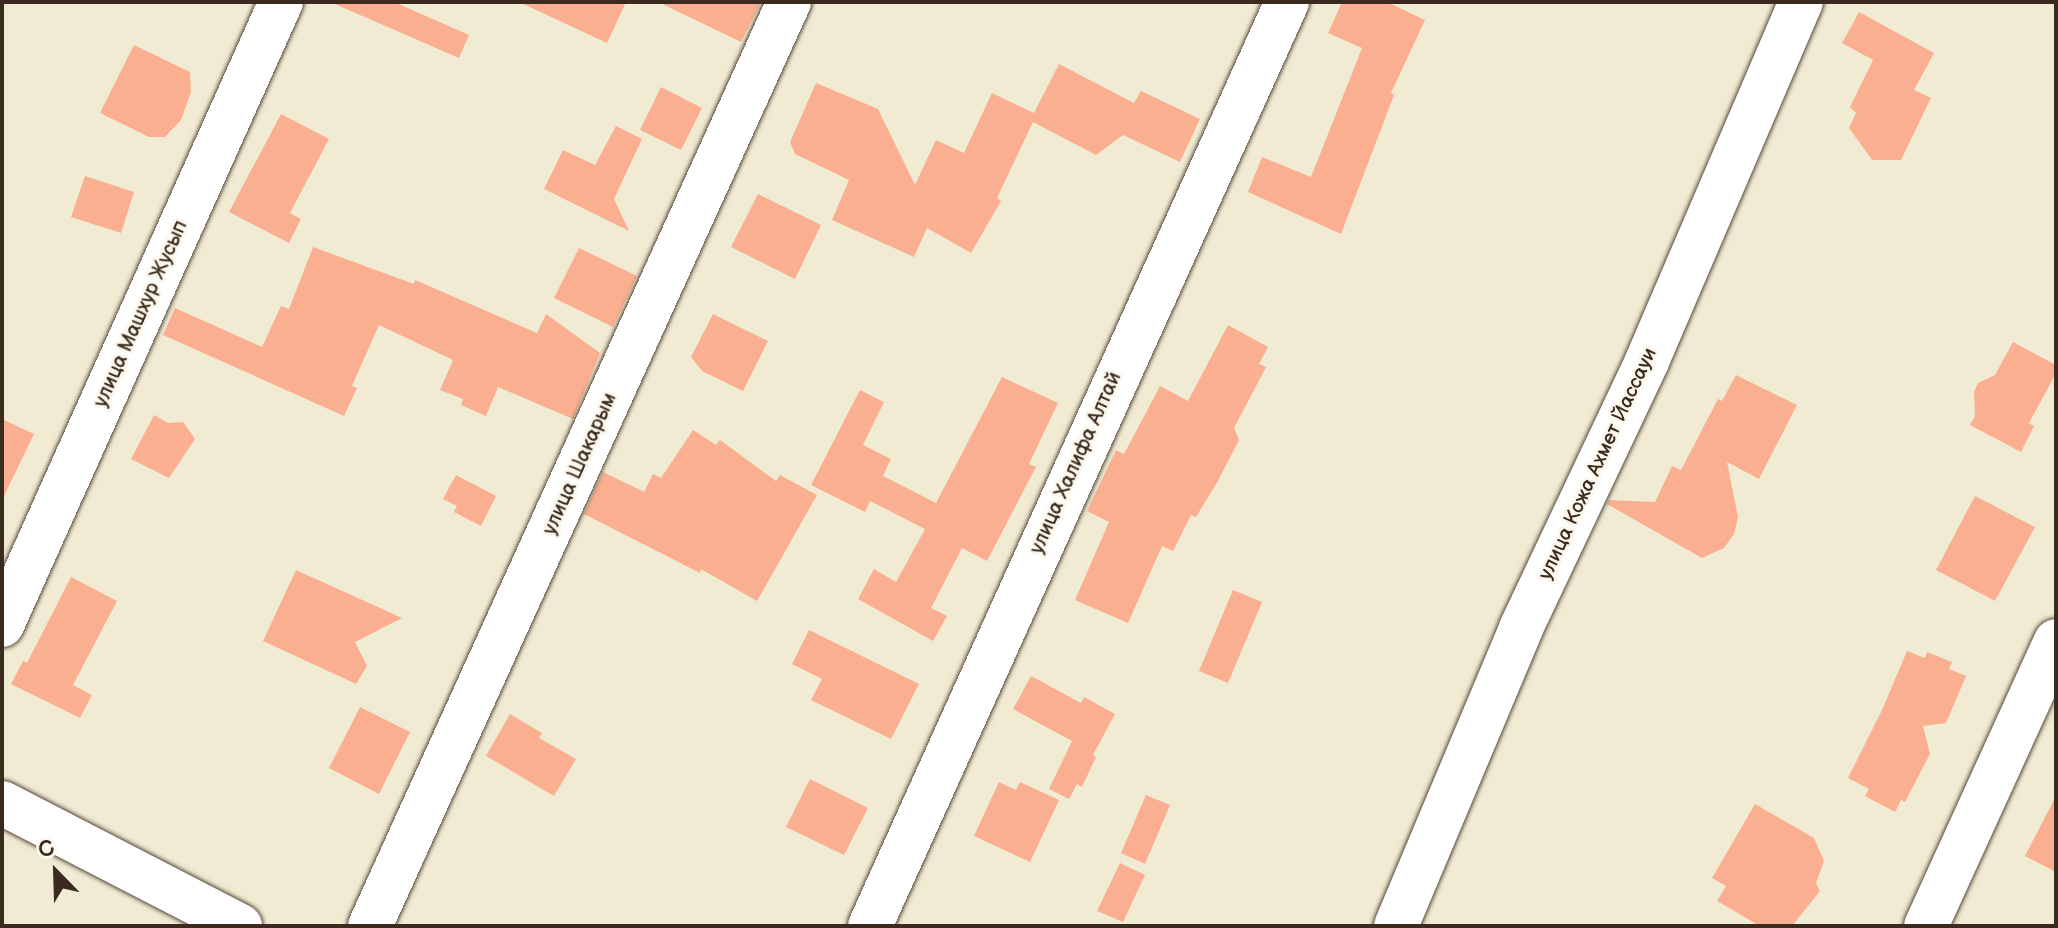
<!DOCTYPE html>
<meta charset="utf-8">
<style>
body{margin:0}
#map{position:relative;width:2058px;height:928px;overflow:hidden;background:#f1ebd3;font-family:"Balsamiq Sans",sans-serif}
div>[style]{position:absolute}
.building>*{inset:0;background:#fab090}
.roads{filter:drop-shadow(0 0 2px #564739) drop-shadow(0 0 2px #564739)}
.minor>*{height:44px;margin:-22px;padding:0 22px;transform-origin:22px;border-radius:22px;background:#fff}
span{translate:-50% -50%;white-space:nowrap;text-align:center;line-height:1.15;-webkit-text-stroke:6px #fbf7ec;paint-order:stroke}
.street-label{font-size:20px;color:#3b2a1e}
.frame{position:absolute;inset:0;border:4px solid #3b2a1e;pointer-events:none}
.north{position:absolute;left:16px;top:832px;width:80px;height:80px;-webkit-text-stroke:6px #fbf7ec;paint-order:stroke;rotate:337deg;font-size:22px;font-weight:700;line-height:32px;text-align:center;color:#3b2a1e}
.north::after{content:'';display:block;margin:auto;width:28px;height:36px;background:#3b2a1e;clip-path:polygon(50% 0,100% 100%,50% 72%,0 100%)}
</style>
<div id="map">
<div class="building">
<div style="clip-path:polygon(330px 2px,394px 2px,469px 35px,459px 58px)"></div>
<div style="clip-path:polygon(519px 2px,626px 2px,607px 43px)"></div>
<div style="clip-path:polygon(658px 2px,761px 2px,741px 42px)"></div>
<div style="clip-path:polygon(1342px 2px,1387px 2px,1425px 20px,1391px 93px,1394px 95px,1341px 234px,1248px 192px,1262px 157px,1311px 177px,1362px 48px,1328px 33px)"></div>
<div style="clip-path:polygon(1859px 12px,1934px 53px,1914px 90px,1931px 98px,1901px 160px,1872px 160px,1849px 128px,1856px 113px,1850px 107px,1873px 60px,1842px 43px)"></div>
<div style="clip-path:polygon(134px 45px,190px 72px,191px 92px,181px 120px,165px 137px,149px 137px,100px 113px)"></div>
<div style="clip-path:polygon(1059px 64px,1134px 103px,1141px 91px,1200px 119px,1180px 162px,1123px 135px,1096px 155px,1033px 122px,997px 198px,1001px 201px,971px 253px,927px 228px,914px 257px,832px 220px,849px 180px,795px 154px,790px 142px,816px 83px,878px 109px,915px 185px,936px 140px,964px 153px,992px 93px,1034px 113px)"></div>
<div style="clip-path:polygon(661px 87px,702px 108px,681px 150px,640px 130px)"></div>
<div style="clip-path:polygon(281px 114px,329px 139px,290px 213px,301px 219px,289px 243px,229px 212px)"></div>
<div style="clip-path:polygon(616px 126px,642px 139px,614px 199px,629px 231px,544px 189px,563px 150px,595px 165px)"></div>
<div style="clip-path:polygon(85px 176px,134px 192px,121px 233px,71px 217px)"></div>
<div style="clip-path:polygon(758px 194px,821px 225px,795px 279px,731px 247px)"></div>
<div style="clip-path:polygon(313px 247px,414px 284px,415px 280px,537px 333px,546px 314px,600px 353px,573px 419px,498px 387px,486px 416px,461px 405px,463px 399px,440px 390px,453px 360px,379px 325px,352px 386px,357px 388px,344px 416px,163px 335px,175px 308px,262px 347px,281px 306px,289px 309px)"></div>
<div style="clip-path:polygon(579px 248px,637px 276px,613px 327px,554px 298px)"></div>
<div style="clip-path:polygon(713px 314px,768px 341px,743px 391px,702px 371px,691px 357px)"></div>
<div style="clip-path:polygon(1228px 325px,1268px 347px,1259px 364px,1266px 367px,1234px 428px,1239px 440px,1219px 479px,1196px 517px,1191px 515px,1173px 551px,1162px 546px,1128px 623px,1075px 600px,1109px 522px,1087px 511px,1116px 450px,1124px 454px,1160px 386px,1188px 401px)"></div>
<div style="clip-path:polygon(2013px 342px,2056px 365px,2056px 373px,2029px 423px,2034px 426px,2021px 452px,1970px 425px,1975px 416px,1974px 392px,1978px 383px,1995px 375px)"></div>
<div style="clip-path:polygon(1736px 375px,1797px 405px,1759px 479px,1727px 462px,1738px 517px,1734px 534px,1724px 548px,1702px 558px,1607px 504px,1609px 500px,1655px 502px,1672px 466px,1681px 470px,1718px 399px,1722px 401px)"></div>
<div style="clip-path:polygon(1002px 377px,1058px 403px,1029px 464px,1036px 467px,987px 561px,962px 548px,931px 608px,947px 616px,933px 641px,858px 599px,874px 569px,896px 582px,925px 529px,870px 501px,865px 512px,811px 485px,860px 390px,884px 402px,863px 445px,891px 459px,883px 476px,936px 503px)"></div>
<div style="clip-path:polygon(154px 415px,168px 423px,183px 422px,195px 439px,169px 478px,131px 459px)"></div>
<div style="clip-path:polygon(2px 419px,34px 434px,2px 500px)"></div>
<div style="clip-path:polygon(693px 430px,716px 445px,720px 440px,776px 481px,780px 475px,817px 495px,757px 601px,701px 569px,700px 573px,584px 514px,603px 472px,644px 492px,653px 474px,661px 478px)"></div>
<div style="clip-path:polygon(456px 475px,496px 496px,481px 526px,454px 512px,457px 506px,443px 499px)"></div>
<div style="clip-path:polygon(1975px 496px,2035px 527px,1995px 601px,1936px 570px)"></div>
<div style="clip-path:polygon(296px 570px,402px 618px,355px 642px,367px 666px,356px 684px,263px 641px)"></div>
<div style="clip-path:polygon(71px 577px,117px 601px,73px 685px,92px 695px,80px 718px,11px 684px,23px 661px,27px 663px)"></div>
<div style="clip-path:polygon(1233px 590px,1262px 602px,1228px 683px,1199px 671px)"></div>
<div style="clip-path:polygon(809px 630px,919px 684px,891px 739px,811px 700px,822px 679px,792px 664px)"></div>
<div style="clip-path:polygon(1907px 651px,1925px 658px,1927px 652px,1952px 662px,1949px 669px,1966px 676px,1946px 723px,1923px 726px,1930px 754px,1905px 802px,1901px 800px,1895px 812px,1865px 796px,1869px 789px,1848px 778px,1882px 710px)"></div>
<div style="clip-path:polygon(1031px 676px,1081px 703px,1084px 697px,1115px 714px,1093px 755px,1096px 757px,1082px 787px,1077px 784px,1069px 799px,1049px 789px,1072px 741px,1013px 709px)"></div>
<div style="clip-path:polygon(360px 707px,410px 732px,379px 794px,329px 768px)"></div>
<div style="clip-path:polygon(510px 714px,542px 733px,539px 738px,576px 759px,554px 796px,486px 756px)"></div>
<div style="clip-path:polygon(810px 779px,868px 808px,844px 855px,786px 827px)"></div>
<div style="clip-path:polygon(999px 782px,1016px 790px,1020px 782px,1059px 800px,1030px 862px,974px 836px)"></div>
<div style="clip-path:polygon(1146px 795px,1170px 805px,1145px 864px,1121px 853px)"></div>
<div style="clip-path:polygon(2056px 796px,2056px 872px,2025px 856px)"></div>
<div style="clip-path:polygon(1755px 804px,1814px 838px,1824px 861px,1816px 883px,1820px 891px,1792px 926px,1760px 926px,1717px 901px,1726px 886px,1712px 878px)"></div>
<div style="clip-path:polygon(1120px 863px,1145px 875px,1123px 922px,1097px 911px)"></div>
</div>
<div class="roads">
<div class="minor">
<div style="left:2px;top:625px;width:683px;rotate:-65.88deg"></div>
<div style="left:2px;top:803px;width:268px;rotate:27.3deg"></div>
<div style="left:370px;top:926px;width:1015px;rotate:-65.61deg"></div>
<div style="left:870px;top:926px;width:1014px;rotate:-65.71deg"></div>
<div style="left:1396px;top:926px;width:323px;rotate:-67.2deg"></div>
<div style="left:1521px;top:628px;width:295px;rotate:-64.7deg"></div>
<div style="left:1647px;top:361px;width:391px;rotate:-66.8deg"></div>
<div style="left:1926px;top:926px;width:313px;rotate:-65.5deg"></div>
</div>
</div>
<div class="street-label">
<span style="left:141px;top:314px;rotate:-66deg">улица Машхур Жусып</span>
<span style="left:1076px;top:463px;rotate:-66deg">улица Халифа Алтай</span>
<span style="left:580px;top:464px;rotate:-66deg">улица Шакарым</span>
<span style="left:1598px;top:464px;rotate:-65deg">улица Кожа Ахмет Йассауи</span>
</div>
<div class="frame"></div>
<div class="north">С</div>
</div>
